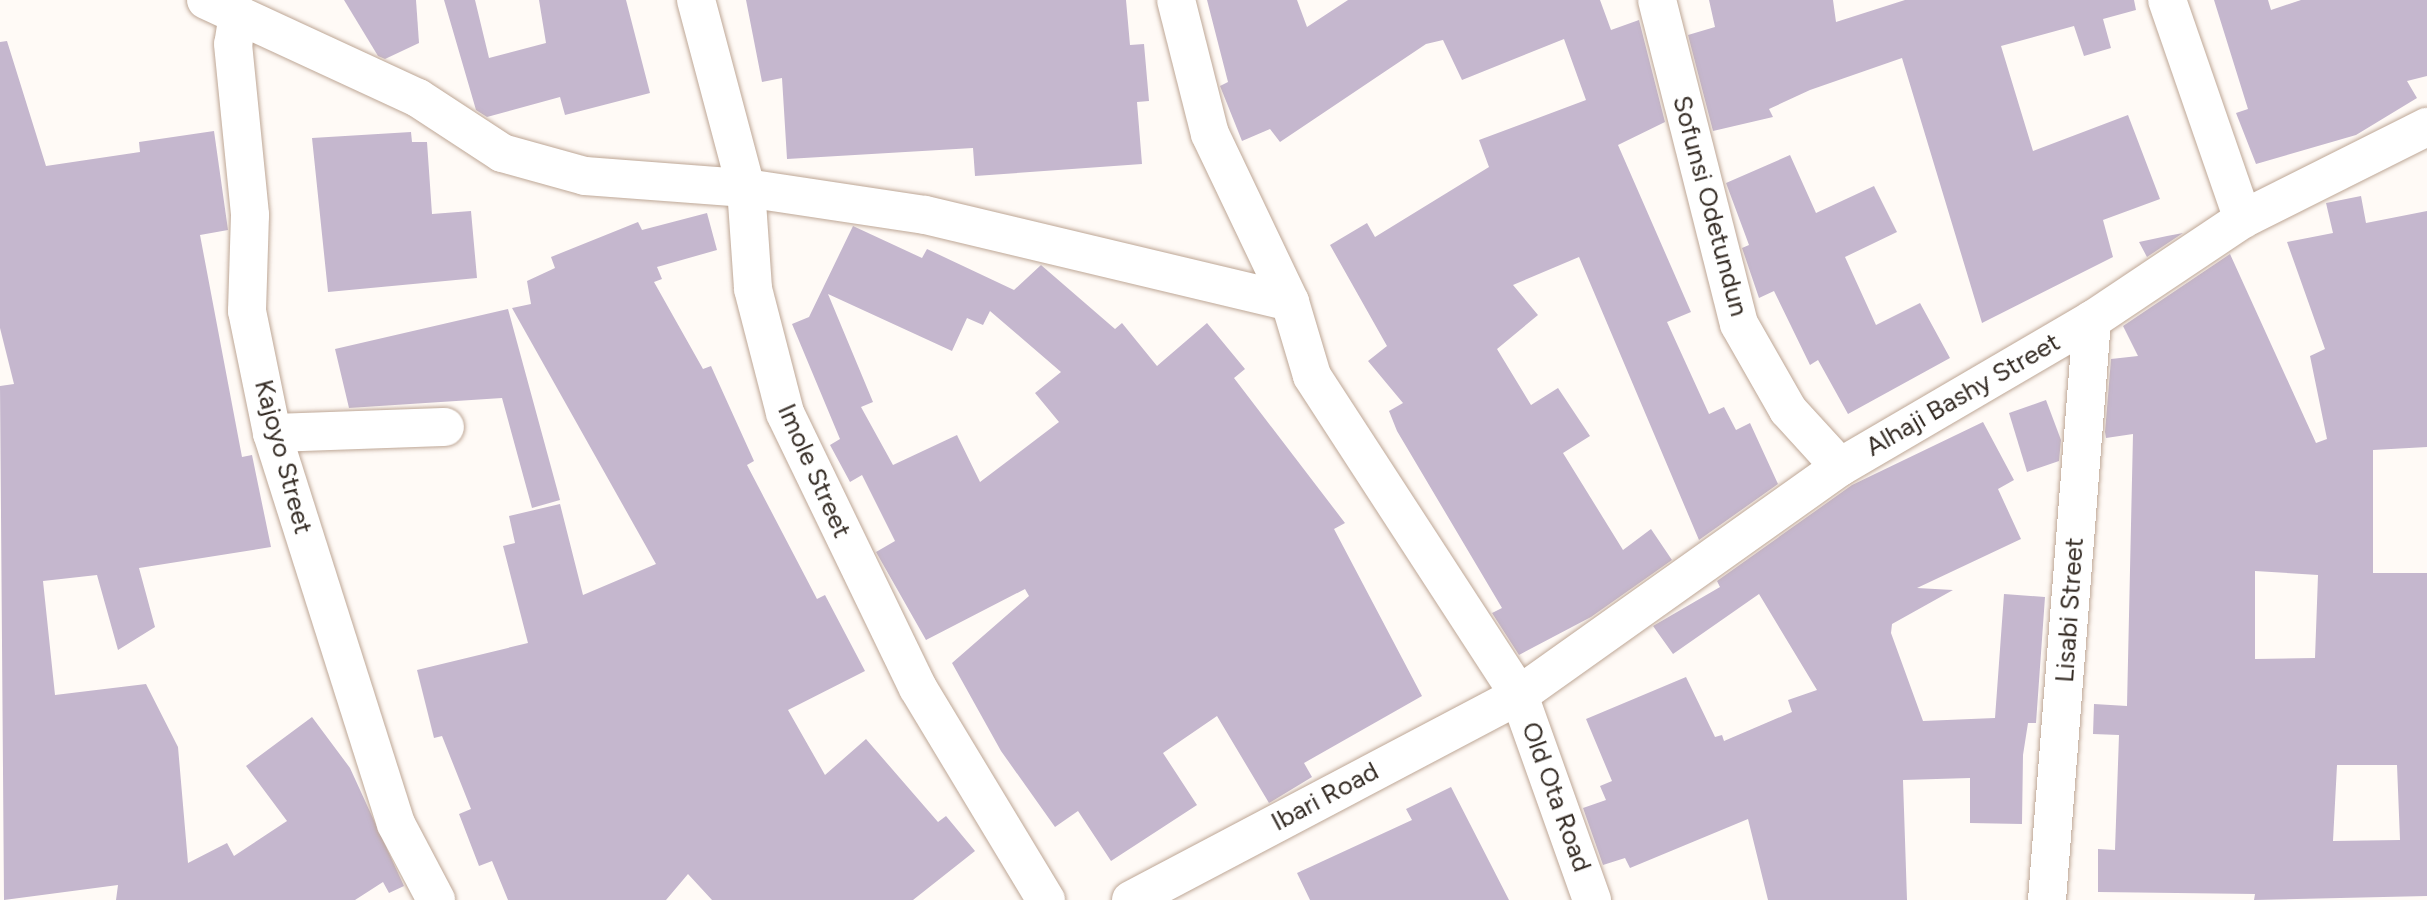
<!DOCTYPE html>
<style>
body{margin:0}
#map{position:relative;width:2427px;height:900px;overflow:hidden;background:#fffaf6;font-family:Figtree,sans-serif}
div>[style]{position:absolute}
.building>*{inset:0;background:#c5b7ce}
.roads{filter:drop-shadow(0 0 2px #bea796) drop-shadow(0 0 2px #bea796)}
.minor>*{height:38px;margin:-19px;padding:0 19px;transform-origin:19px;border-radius:19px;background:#fff}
span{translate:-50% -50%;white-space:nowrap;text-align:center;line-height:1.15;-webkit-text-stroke:5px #fff;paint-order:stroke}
.street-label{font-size:26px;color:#352c25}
</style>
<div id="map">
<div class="building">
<div style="clip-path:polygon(344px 0,416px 0,419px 43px,385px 59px,378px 56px)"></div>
<div style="clip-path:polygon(444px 0,475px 0,489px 58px,546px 43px,539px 0,626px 0,650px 93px,565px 115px,560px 97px,487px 117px,476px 110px)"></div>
<div style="clip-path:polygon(746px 0,1126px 0,1130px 45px,1144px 44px,1149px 101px,1137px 102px,1142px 164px,975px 176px,973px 148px,787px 159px,782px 78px,762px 82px)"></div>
<div style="clip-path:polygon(1207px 0,1297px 0,1307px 27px,1348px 0,1600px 0,1611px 30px,1639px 20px,1665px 122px,1618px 145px,1691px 312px,1667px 322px,1709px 414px,1724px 407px,1736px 430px,1750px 423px,1778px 484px,1699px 540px,1579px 257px,1513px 285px,1538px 315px,1497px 349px,1531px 405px,1558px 388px,1590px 436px,1563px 453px,1623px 550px,1651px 529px,1672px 560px,1591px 617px,1519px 655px,1492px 613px,1502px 608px,1397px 431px,1389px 411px,1403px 403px,1368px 361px,1387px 346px,1330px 245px,1367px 223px,1375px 237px,1489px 167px,1479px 140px,1586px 100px,1564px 39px,1462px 80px,1443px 40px,1426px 44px,1280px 142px,1270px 129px,1242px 141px,1220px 86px,1228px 82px)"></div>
<div style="clip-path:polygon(1709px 0,1833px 0,1836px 22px,1905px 0,2134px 0,2136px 10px,2103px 19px,2111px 48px,2084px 56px,2074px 26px,2001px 46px,2033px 151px,2128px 115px,2160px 199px,2103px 220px,2113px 257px,1982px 323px,1902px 58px,1810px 90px,1769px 109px,1773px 117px,1713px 131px,1688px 35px,1715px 27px)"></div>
<div style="clip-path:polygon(2214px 0,2268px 0,2271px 10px,2301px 0,2427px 0,2427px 76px,2407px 81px,2417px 98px,2356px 135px,2256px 164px,2236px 113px,2248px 109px)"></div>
<div style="clip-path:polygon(7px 41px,46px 166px,140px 152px,139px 142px,214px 131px,228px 230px,200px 235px,242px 457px,252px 455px,271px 547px,139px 568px,155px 627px,118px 650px,97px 575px,43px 581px,55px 695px,146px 684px,178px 747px,188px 863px,227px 843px,234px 856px,287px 821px,246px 766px,312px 717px,350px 768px,404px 886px,389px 893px,383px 882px,355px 900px,116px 900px,118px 885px,4px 900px,0 386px,14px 384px,0 328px,0 42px)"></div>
<div style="clip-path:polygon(411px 132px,412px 142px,427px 142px,432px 214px,471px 211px,477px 278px,328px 292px,312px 138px)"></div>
<div style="clip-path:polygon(1790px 155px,1816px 213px,1874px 186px,1897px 232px,1845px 257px,1876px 325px,1920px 303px,1950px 358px,1848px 414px,1818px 360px,1810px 365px,1774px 291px,1759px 298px,1742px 248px,1749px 245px,1726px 183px)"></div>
<div style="clip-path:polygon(evenodd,2361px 196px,2366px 223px,2427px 211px,2427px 447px,2373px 450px,2373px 573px,2427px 573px,2427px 896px,2254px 900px,2255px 894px,2098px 892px,2098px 849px,2115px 850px,2119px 735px,2093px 734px,2094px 704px,2127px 706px,2133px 434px,2106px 438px,2105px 432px,2111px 359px,2138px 356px,2123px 326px,2230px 254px,2316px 443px,2327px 439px,2310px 356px,2325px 349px,2287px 242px,2333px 233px,2326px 203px,2361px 196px,2255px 571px,2318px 575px,2315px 658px,2255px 659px,2255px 571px,2361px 196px,2337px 765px,2397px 765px,2400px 840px,2333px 841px,2337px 765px)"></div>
<div style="clip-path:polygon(707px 213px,717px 250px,657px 267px,662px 279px,654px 282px,703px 369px,711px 366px,754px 461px,747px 465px,817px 599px,825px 595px,865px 671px,788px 710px,825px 775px,866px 739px,938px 822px,946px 816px,975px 851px,913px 900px,712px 900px,688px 874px,666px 900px,508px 900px,492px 861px,479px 866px,459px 814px,471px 809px,442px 736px,434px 738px,417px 670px,528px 643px,503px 546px,515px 543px,509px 516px,560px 504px,583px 595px,656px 564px,512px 308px,531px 304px,527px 281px,555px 268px,551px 257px,638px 222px,642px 230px)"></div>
<div style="clip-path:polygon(evenodd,853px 226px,922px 258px,927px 249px,1014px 290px,1041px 265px,1115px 329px,1122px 323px,1157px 366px,1207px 323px,1245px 369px,1234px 378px,1345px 523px,1334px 529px,1422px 696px,1304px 763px,1312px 777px,1269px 803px,1217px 716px,1163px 753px,1197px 805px,1111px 861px,1078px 811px,1055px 827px,1001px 751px,952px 663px,1029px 596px,1025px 589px,926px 640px,876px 552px,895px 541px,862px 475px,850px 482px,830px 445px,840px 439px,792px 324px,809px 317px,853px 226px,828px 294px,952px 351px,967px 318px,983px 325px,990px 311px,1061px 372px,1035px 393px,1059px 422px,980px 482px,957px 435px,893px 465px,861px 407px,873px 402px,828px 294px)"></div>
<div style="clip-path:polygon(2183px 233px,2147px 257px,2139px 242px,2167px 236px)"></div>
<div style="clip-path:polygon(508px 309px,560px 500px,532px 508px,502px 398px,349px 408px,335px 349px)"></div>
<div style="clip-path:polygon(2046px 400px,2061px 440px,2059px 461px,2027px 472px,2009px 413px)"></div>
<div style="clip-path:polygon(1983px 422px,2014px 480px,1998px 489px,2021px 539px,1917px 588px,1953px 590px,1892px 624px,1891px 633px,1923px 721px,1995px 718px,2004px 594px,2045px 597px,2036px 723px,2028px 723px,2023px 755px,2022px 824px,1970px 823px,1970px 778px,1903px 780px,1907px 900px,1768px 900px,1748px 819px,1630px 868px,1625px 858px,1603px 865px,1583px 808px,1606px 800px,1600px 786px,1612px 781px,1586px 719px,1686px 677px,1715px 737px,1722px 735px,1724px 741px,1792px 712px,1788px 700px,1817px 690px,1759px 594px,1673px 654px,1653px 626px,1720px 587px,1717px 581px,1852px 485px)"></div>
<div style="clip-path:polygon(1451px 787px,1509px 900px,1310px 900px,1297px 873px,1412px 820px,1406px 809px)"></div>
</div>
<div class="roads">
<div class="minor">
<div style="left:206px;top:0;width:234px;rotate:24.8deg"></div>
<div style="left:418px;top:98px;width:100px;rotate:33.2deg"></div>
<div style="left:502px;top:153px;width:86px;rotate:15.5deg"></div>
<div style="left:585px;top:176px;width:161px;rotate:4.3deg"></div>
<div style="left:746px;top:188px;width:181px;rotate:8.6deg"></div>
<div style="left:925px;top:215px;width:375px;rotate:13.4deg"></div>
<div style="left:223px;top:0;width:21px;rotate:43deg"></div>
<div style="left:238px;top:14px;width:30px;rotate:99deg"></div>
<div style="left:233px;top:44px;width:172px;rotate:84.3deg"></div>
<div style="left:250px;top:215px;width:96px;rotate:91.8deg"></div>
<div style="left:247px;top:311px;width:125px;rotate:78.4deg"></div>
<div style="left:272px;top:433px;width:410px;rotate:72.4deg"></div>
<div style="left:396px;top:824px;width:86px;rotate:62.2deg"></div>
<div style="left:696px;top:0;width:195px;rotate:75.1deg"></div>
<div style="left:746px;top:188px;width:101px;rotate:86deg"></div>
<div style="left:753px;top:289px;width:128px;rotate:75.5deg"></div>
<div style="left:785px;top:413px;width:305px;rotate:64.2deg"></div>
<div style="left:918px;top:688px;width:248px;rotate:58.9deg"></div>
<div style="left:1176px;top:0;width:138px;rotate:75.8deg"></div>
<div style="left:1210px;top:134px;width:186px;rotate:64.5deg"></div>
<div style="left:1290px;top:302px;width:77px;rotate:73.4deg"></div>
<div style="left:1312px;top:376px;width:380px;rotate:57deg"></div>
<div style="left:1519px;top:695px;width:218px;rotate:70.4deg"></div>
<div style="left:1657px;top:0;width:334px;rotate:75.8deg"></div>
<div style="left:1739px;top:324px;width:99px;rotate:60.3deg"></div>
<div style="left:1788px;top:410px;width:77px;rotate:47.6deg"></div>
<div style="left:2167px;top:0;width:232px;rotate:70.9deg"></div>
<div style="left:272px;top:433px;width:173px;rotate:-2deg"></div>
<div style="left:1131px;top:900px;width:439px;rotate:-27.8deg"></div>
<div style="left:1519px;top:695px;width:394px;rotate:-35.4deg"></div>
<div style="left:1840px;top:467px;width:292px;rotate:-30.3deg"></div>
<div style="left:2092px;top:320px;width:182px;rotate:-33.8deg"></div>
<div style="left:2243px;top:219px;width:206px;rotate:-26.6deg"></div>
<div style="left:2047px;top:900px;width:582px;rotate:-85.56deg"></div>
</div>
</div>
<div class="street-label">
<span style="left:1710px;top:206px;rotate:75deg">Sofunsi Odetundun</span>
<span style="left:1963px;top:395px;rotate:-30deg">Alhaji Bashy Street</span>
<span style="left:283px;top:457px;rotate:75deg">Kajoyo Street</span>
<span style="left:814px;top:471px;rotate:66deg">Imole Street</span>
<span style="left:2070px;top:610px;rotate:-86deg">Lisabi Street</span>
<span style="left:1325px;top:797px;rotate:-28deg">Ibari Road</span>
<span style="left:1556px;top:797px;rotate:70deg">Old Ota Road</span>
</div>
</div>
